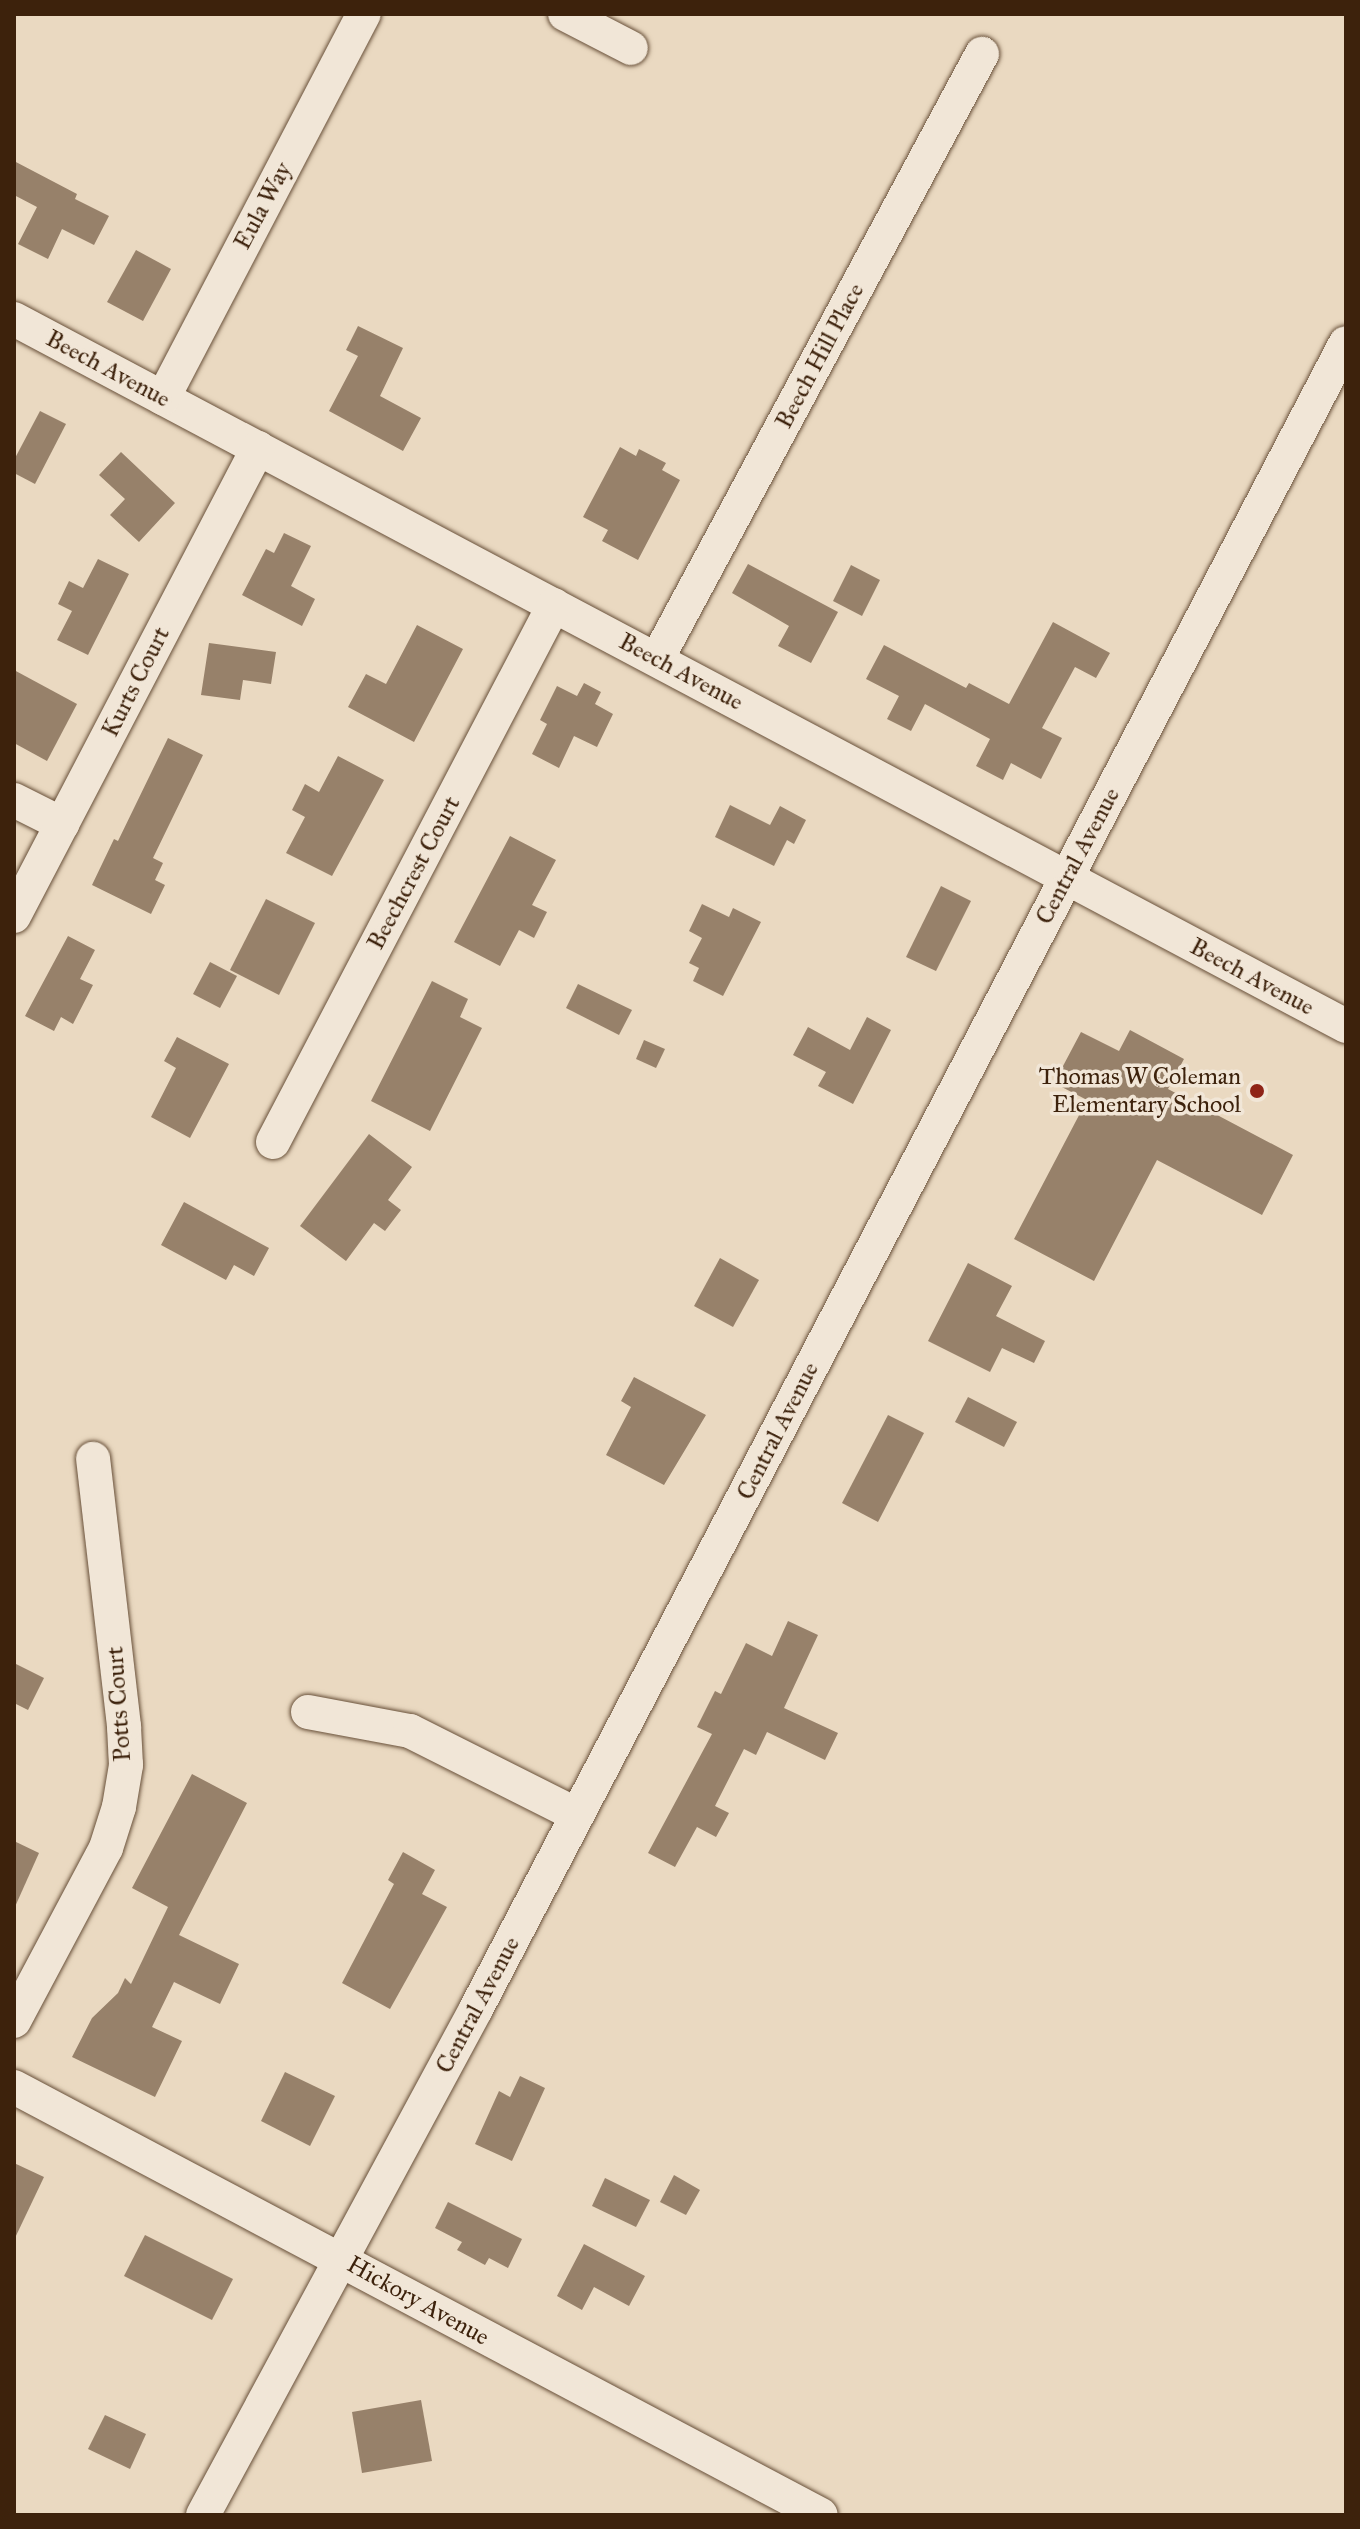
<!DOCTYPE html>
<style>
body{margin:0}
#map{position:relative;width:1360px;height:2529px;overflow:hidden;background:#ead9c1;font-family:"IM FELL Great Primer",serif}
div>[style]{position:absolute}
.building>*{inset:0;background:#97816a}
.roads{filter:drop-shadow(0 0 2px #685039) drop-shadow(0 0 2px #685039)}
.minor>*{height:34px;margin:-17px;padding:0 17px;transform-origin:17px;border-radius:17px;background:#f1e6d7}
.dots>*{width:22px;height:22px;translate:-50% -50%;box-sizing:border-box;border:4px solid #f1e6d7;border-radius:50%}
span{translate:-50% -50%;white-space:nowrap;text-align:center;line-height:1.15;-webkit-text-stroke:7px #f1e6d7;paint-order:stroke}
.street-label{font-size:24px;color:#3d220c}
.poi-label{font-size:24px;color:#3d220c}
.right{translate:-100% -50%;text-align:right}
.frame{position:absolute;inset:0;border:16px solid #3d220c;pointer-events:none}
</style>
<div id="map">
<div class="building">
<div style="clip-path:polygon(14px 161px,77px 194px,75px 199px,109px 216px,94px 245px,62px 229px,48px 259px,18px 244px,37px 207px,14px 195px)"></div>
<div style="clip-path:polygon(136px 250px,171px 269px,143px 321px,107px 302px)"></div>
<div style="clip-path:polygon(358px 326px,403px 348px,380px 396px,421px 418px,403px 451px,329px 411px,358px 356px,346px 350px)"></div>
<div style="clip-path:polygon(40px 411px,66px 424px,35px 484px,14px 473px,14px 460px)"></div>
<div style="clip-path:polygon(620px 447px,636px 456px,639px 449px,666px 463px,662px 470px,680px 480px,638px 560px,602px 541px,608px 530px,583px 517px)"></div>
<div style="clip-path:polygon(121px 452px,175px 503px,139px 542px,110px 515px,125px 499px,99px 475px)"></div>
<div style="clip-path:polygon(284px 533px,311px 546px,291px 586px,315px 599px,302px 626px,242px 595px,266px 549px,274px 553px)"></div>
<div style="clip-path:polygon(98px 559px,129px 574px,88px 655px,57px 640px,72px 611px,58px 604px,69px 581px,83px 588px)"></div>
<div style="clip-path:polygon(748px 564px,838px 612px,811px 663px,778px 646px,789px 626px,732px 593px)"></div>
<div style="clip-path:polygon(851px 565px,880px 580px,862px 616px,833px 601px)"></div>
<div style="clip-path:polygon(1053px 622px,1110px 653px,1096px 678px,1075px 667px,1042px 728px,1062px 738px,1041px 779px,1011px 763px,1003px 780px,976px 766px,990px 739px,925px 704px,911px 731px,887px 719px,899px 696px,866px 679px,884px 645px,966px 688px,969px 683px,1009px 704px)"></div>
<div style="clip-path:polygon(417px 625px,463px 649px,414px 742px,348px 707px,366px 674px,386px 684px)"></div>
<div style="clip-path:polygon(209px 643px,276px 652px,271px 684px,243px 680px,240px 700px,201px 695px)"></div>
<div style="clip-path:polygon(14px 670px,77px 704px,47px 761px,14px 743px)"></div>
<div style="clip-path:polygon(584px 683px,601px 692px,595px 704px,613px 714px,597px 747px,574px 736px,559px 768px,532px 754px,547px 724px,540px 720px,557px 686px,577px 696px)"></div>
<div style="clip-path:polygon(168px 738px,203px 755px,153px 858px,163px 863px,155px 880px,165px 885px,151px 914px,92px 885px,114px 839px,118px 841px)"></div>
<div style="clip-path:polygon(338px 756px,384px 780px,332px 876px,286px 853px,305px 817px,292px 810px,305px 784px,319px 792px)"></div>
<div style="clip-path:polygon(730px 805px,770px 825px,780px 806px,806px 820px,794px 844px,787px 840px,774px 866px,715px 837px)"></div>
<div style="clip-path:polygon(510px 836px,556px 860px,532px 905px,547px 912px,534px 938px,519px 930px,500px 966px,454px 942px)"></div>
<div style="clip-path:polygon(941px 886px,971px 901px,936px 971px,906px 957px)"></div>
<div style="clip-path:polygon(266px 899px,315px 923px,279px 995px,230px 970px)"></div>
<div style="clip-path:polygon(702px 904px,729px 917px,733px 908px,761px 922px,723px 996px,693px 981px,699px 968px,689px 963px,702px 938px,689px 931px)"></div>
<div style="clip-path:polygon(68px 936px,95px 950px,80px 979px,93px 985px,73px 1024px,61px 1017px,54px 1031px,25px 1016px)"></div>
<div style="clip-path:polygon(210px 962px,237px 976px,220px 1008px,193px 994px)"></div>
<div style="clip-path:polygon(432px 981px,468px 999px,460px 1017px,482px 1028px,430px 1131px,371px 1101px)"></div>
<div style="clip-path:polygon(578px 984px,632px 1010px,619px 1035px,566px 1008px)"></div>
<div style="clip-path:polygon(867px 1017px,891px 1030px,853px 1104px,818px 1086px,826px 1072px,793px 1055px,808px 1027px,850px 1050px)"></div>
<div style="clip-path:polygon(1130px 1030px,1184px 1059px,1168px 1089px,1293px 1155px,1262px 1215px,1157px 1160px,1094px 1281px,1014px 1239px,1087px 1100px,1054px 1083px,1081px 1032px,1119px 1051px)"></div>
<div style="clip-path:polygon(177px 1037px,229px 1064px,190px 1138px,151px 1117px,176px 1068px,164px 1061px)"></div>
<div style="clip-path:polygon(644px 1040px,665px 1049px,656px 1068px,636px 1059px)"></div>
<div style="clip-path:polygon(369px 1134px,412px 1167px,388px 1200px,401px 1210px,385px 1231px,374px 1223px,346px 1261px,300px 1226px)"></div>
<div style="clip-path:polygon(184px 1202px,269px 1248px,254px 1276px,234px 1265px,226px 1280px,161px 1245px)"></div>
<div style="clip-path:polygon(720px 1258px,759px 1280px,733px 1327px,694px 1306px)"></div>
<div style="clip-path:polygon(968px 1263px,1012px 1286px,996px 1316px,1045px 1341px,1034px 1363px,1002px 1348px,990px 1372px,928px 1341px)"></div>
<div style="clip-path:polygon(634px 1377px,706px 1415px,664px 1485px,606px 1455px,631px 1407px,621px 1401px)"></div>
<div style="clip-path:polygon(968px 1397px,1017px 1422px,1004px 1447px,955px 1422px)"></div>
<div style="clip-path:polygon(888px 1415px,924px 1433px,878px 1522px,842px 1503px)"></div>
<div style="clip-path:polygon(788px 1621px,818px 1635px,784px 1708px,838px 1733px,825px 1760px,767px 1732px,756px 1755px,744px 1749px,715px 1806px,729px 1813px,716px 1837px,697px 1827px,675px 1867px,648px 1853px,712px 1734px,697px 1727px,715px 1691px,721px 1694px,746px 1643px,772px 1656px)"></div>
<div style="clip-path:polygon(14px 1663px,44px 1678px,28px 1710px,14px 1703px)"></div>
<div style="clip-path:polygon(192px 1774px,247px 1803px,179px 1935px,239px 1964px,220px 2004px,174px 1982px,152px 2027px,182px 2041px,155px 2097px,72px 2057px,92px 2018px,118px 1993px,125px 1978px,131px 1984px,168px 1907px,132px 1888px)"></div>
<div style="clip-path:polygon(14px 1841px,39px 1853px,14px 1909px)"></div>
<div style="clip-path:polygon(403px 1852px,435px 1870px,422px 1894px,447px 1907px,390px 2009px,342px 1983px,394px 1884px,388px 1880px)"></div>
<div style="clip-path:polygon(285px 2072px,335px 2096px,310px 2146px,261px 2121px)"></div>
<div style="clip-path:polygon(520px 2076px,545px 2088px,512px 2161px,475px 2144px,499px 2091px,510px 2097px)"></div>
<div style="clip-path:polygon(14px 2163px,44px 2177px,14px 2240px)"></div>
<div style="clip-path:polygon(674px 2175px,700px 2190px,686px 2215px,660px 2202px)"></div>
<div style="clip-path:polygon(605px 2178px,650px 2200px,636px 2227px,592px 2206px)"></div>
<div style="clip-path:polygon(448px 2202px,522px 2239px,508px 2268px,489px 2258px,485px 2265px,457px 2250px,462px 2242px,435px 2228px)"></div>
<div style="clip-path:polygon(145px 2235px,233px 2279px,212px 2320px,124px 2276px)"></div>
<div style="clip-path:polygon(584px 2244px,645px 2276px,629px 2306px,594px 2287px,582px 2310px,557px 2296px)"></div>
<div style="clip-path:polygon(421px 2400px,432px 2461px,362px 2473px,352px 2412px)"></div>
<div style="clip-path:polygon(105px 2415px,146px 2434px,130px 2469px,88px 2449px)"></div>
</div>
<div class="roads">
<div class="minor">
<div style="left:565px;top:14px;width:74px;rotate:27.3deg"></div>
<div style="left:14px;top:319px;width:1508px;rotate:27.96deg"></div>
<div style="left:163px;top:398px;width:433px;rotate:-62.4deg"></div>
<div style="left:657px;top:659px;width:687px;rotate:-61.76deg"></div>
<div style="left:14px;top:800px;width:54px;rotate:26.6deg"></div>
<div style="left:14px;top:916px;width:528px;rotate:-62.46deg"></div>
<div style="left:273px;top:1142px;width:606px;rotate:-62.38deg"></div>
<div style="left:308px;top:1712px;width:104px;rotate:10.6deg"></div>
<div style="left:410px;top:1731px;width:187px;rotate:26.7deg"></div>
<div style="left:14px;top:2021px;width:196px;rotate:-62deg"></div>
<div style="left:106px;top:1848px;width:43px;rotate:-72.4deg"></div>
<div style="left:119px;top:1807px;width:43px;rotate:-80.5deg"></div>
<div style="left:126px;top:1765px;width:39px;rotate:-93deg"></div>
<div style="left:124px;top:1726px;width:269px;rotate:-96.6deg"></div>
<div style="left:14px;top:2087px;width:913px;rotate:27.94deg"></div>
<div style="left:203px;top:2515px;width:575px;rotate:-61.65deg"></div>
<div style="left:476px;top:2009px;width:1879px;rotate:-62.43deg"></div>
</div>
</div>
<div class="dots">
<div style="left:1257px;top:1091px;background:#8f2418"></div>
</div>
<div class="street-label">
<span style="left:263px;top:206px;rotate:-62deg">Eula Way</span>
<span style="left:820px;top:356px;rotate:-62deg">Beech Hill Place</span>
<span style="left:108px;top:369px;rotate:28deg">Beech Avenue</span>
<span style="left:681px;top:672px;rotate:28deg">Beech Avenue</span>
<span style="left:136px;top:682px;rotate:-63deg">Kurts Court</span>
<span style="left:1078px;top:856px;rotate:-62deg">Central Avenue</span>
<span style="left:414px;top:873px;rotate:-62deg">Beechcrest Court</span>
<span style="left:1252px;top:977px;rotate:28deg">Beech Avenue</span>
<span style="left:778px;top:1431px;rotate:-63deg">Central Avenue</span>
<span style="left:119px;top:1704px;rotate:-94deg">Potts Court</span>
<span style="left:478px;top:2005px;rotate:-62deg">Central Avenue</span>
<span style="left:418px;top:2301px;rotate:29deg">Hickory Avenue</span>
</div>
<div class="poi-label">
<span class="right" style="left:1241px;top:1091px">Thomas W Coleman<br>Elementary School</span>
</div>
<div class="frame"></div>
</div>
